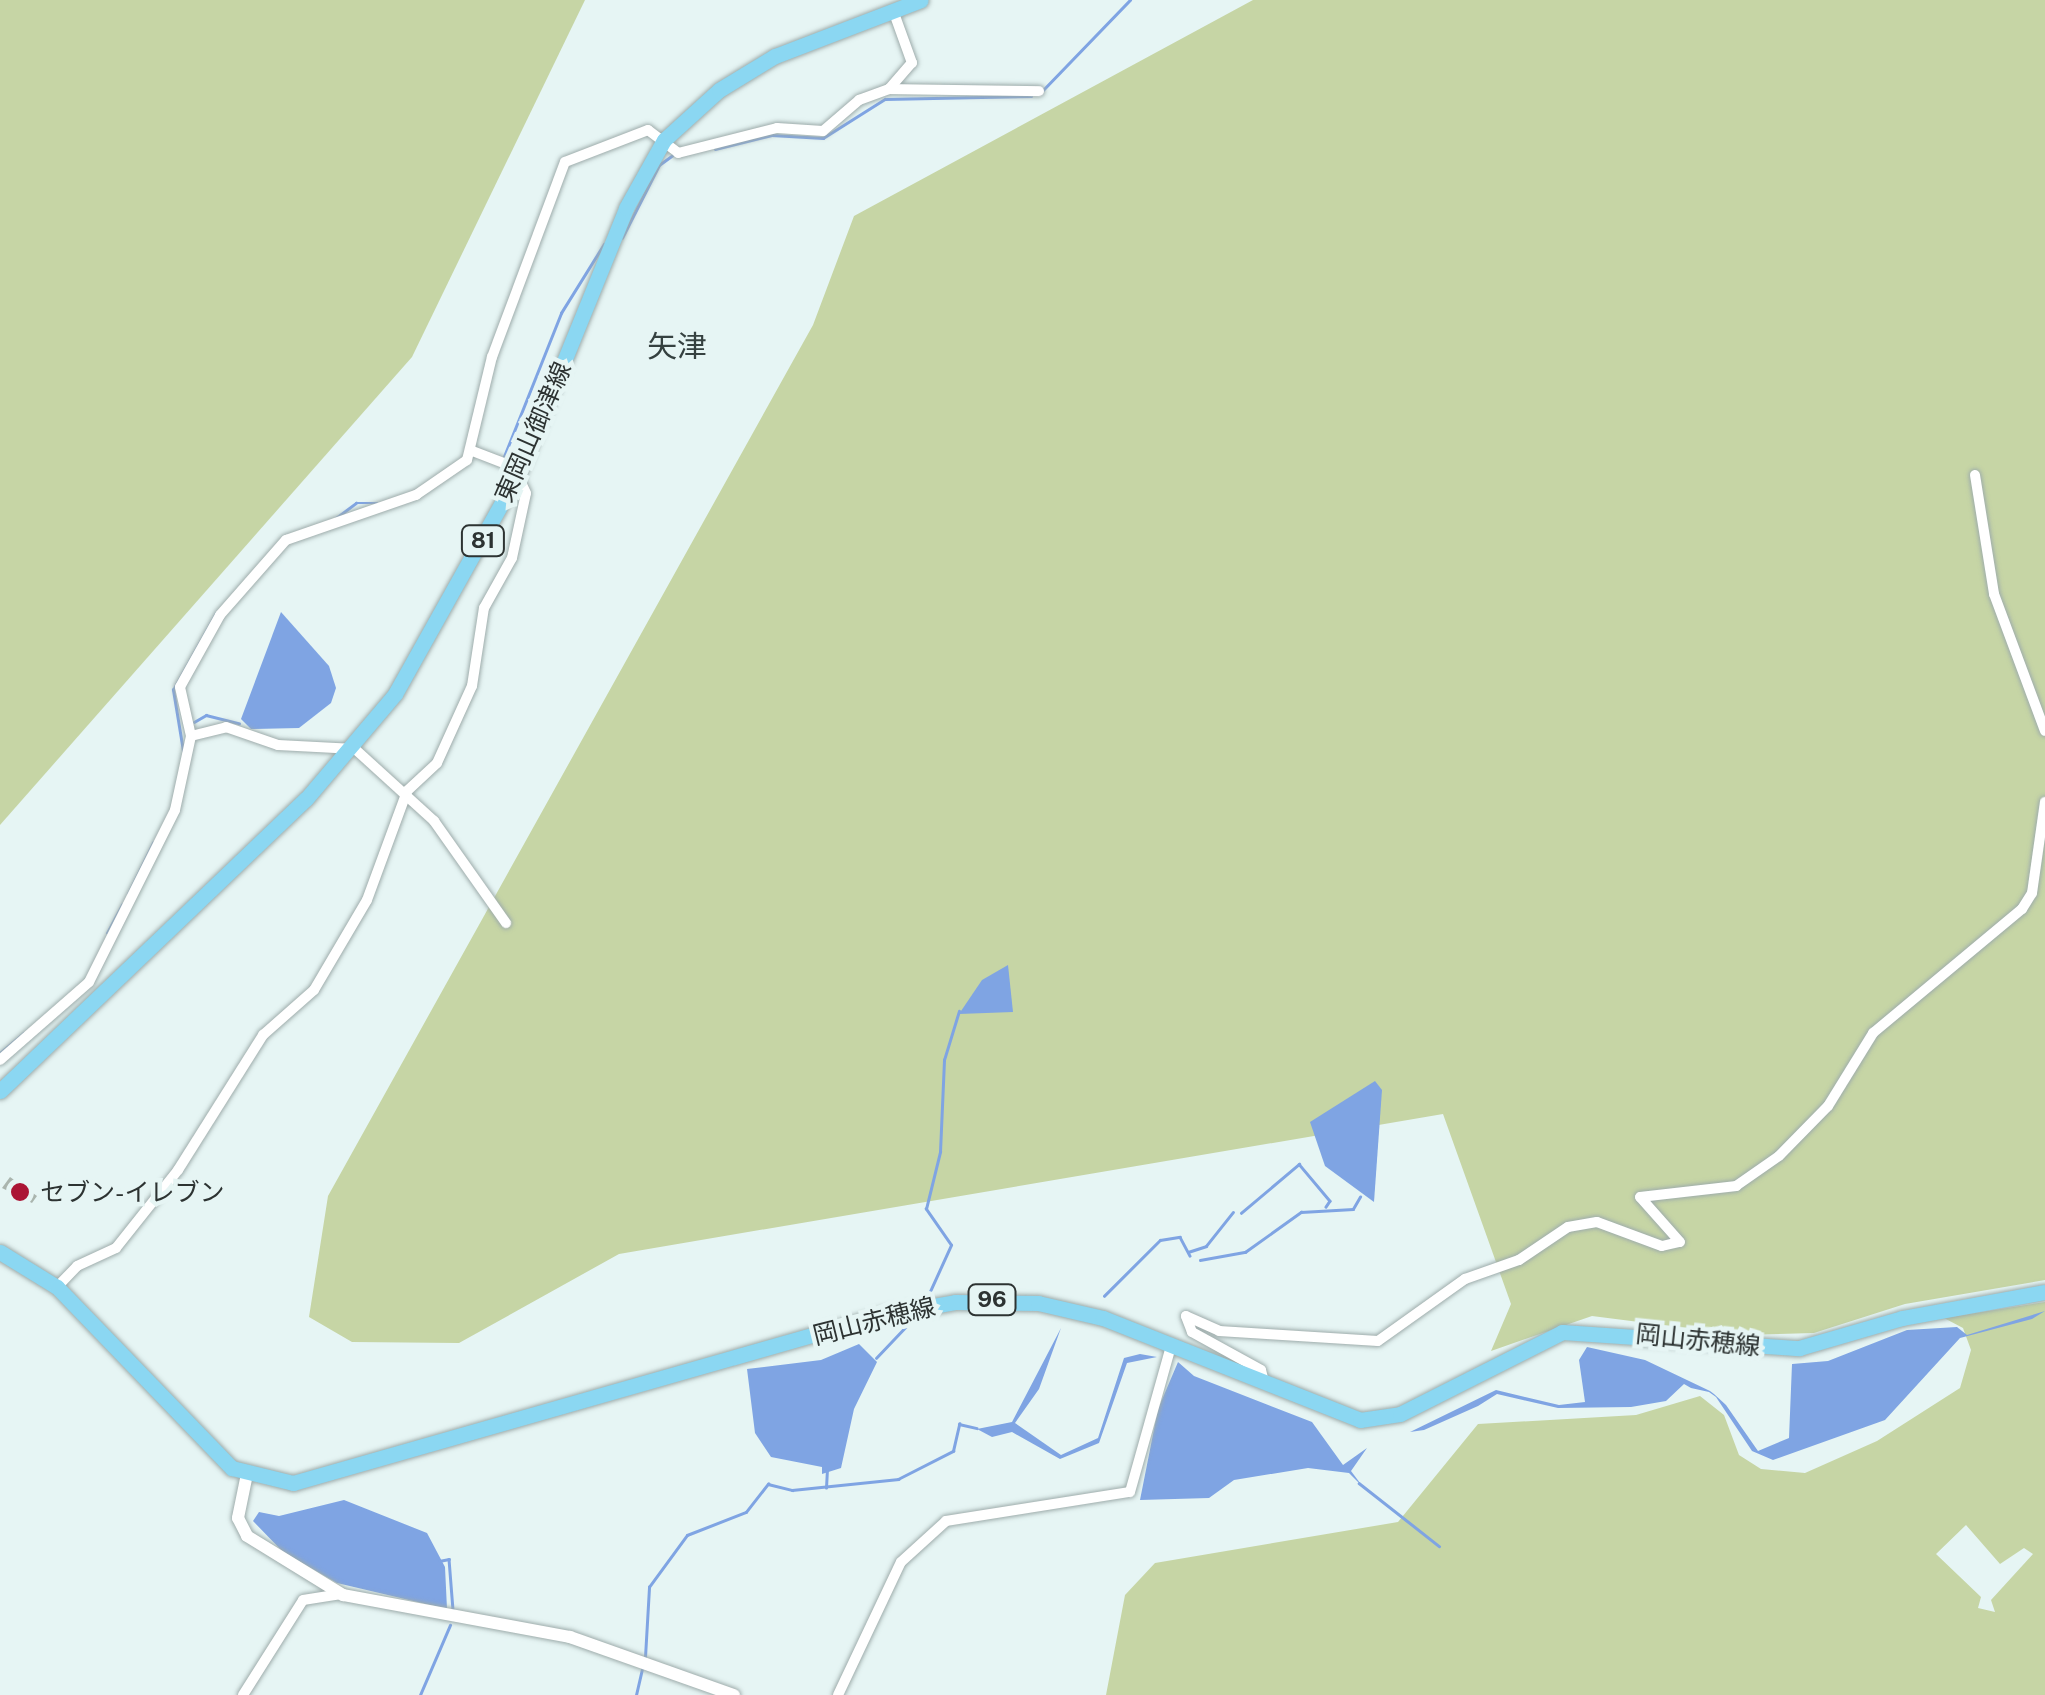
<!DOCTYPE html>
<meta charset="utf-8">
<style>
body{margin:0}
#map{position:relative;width:2045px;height:1695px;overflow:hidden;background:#e6f5f4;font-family:"Public Sans","Noto Sans JP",sans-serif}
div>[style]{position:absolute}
.green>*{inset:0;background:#c6d5a5}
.water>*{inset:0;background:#7fa4e3}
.stream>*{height:2.5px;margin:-1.25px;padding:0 1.25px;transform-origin:1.25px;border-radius:1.25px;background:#7fa4e3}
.building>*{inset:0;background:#aab5ae}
.roads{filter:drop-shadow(0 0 2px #9eacab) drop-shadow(0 0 2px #9eacab)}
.minor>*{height:10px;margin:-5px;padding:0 5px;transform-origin:5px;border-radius:5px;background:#fff}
.tertiary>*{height:12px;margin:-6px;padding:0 6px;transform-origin:6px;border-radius:6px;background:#fff}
.primary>*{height:15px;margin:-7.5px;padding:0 7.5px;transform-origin:7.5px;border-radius:7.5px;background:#8bd7f2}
.dots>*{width:28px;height:28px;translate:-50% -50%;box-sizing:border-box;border:5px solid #e6f5f4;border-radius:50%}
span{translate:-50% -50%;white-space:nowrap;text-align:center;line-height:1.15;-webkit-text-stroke:9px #e6f5f4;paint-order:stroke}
.shield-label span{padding:2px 8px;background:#e6f5f4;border:2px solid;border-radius:8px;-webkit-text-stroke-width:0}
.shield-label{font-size:22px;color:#2d3332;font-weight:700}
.street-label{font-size:25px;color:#2d3332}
.poi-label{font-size:25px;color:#2d3332}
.left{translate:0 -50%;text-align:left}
.quarter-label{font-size:30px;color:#354140}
</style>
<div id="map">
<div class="green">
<div style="clip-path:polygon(0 0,585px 0,412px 357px,0 825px)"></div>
<div style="clip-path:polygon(1253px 0,2045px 0,2045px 1280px,1905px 1304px,1814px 1333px,1741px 1335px,1592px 1316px,1491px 1351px,1511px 1304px,1443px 1114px,619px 1254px,459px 1343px,352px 1342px,309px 1317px,328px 1196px,813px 325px,854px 216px)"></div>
<div style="clip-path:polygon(evenodd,2045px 1302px,2045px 1695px,1106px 1695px,1125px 1595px,1155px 1563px,1398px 1522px,1478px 1424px,1636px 1415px,1700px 1396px,1724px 1415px,1739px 1455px,1761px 1469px,1805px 1473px,1877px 1441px,1960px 1388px,1971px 1350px,1963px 1328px,1944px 1318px,2045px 1302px,1966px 1525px,2000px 1564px,2024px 1548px,2033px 1554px,1991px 1600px,1995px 1612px,1978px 1608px,1981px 1597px,1936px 1554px,1966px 1525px)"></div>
</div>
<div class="water">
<div style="clip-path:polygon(281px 612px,329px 666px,336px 688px,331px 703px,299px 728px,251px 729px,241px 719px)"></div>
<div style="clip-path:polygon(1008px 965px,1013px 1012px,959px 1014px,982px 980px)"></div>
<div style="clip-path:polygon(1375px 1081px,1382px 1090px,1374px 1202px,1325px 1166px,1310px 1122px)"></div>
<div style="clip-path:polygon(2045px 1311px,2032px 1319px,1960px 1338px,1885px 1420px,1773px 1460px,1752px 1451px,1716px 1397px,1709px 1392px,1691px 1388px,1684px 1384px,1666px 1401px,1631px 1407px,1558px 1408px,1497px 1394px,1478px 1406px,1424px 1430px,1410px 1432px,1496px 1390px,1559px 1405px,1585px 1402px,1579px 1360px,1587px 1347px,1645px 1360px,1710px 1391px,1714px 1394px,1726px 1405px,1758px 1451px,1789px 1438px,1792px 1364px,1828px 1361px,1907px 1330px,1957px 1327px,1967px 1335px)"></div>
<div style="clip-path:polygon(1061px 1328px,1039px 1389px,1015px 1423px,1061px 1455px,1098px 1438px,1124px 1358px,1140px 1354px,1157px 1357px,1127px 1363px,1099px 1443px,1060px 1459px,1012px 1432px,992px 1437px,977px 1429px,1012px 1422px)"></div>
<div style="clip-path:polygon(859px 1344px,877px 1362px,854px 1409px,841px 1468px,822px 1474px,822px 1467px,771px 1457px,755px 1433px,747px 1369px,821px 1360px)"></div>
<div style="clip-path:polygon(1178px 1362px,1194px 1376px,1312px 1422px,1343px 1465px,1367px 1448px,1351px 1471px,1363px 1487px,1349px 1473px,1308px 1468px,1234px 1480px,1209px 1498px,1140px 1500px,1158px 1409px)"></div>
<div style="clip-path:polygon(344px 1500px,427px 1533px,445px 1567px,447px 1609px,337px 1583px,283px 1552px,253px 1521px,259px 1512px,279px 1516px)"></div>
</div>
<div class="stream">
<div style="left:1043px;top:90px;width:125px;rotate:-46deg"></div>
<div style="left:715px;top:149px;width:59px;rotate:-13.8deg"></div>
<div style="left:772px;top:135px;width:51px;rotate:3.4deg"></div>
<div style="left:823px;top:138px;width:73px;rotate:-32.2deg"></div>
<div style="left:885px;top:99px;width:146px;rotate:-1.2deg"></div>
<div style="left:622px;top:238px;width:82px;rotate:-63.1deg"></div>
<div style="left:659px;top:165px;width:17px;rotate:-36deg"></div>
<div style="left:503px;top:459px;width:157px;rotate:-68.3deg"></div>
<div style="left:561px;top:313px;width:81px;rotate:-58.1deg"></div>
<div style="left:336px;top:518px;width:25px;rotate:-37deg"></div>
<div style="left:356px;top:503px;width:21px"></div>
<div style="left:194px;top:722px;width:14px;rotate:-30deg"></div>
<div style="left:206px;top:715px;width:34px;rotate:14deg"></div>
<div style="left:183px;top:751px;width:62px;rotate:-99.3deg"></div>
<div style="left:173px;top:690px;width:88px;rotate:-60.8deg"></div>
<div style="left:128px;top:894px;width:57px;rotate:-63.9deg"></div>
<div style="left:107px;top:933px;width:32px;rotate:-62deg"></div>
<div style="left:0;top:1053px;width:31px;rotate:-40deg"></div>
<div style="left:1241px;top:1213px;width:76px;rotate:-40.2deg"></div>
<div style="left:1299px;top:1164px;width:48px;rotate:50deg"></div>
<div style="left:1330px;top:1201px;width:7px;rotate:124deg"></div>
<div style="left:1188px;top:1252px;width:19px;rotate:-18deg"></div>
<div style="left:1206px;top:1246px;width:43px;rotate:-51.5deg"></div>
<div style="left:1200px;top:1260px;width:46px;rotate:-10.1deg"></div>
<div style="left:1245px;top:1252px;width:69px;rotate:-35.5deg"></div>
<div style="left:1301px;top:1212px;width:52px;rotate:-3.3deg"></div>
<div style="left:1353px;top:1209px;width:14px;rotate:-60deg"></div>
<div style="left:1104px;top:1296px;width:79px;rotate:-45deg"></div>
<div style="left:1160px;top:1240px;width:20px;rotate:-9deg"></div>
<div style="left:1180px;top:1237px;width:21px;rotate:62deg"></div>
<div style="left:927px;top:1298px;width:58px;rotate:-65.6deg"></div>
<div style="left:951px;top:1245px;width:44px;rotate:-124.8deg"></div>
<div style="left:926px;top:1209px;width:59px;rotate:-76.2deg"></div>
<div style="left:940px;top:1152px;width:92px;rotate:-87.5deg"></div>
<div style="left:944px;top:1060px;width:51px;rotate:-73deg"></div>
<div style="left:876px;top:1358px;width:55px;rotate:-46.5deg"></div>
<div style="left:1359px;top:1483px;width:102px;rotate:38.2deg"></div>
<div style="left:826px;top:1488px;width:17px;rotate:-87deg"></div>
<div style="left:439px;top:1561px;width:10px;rotate:-11deg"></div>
<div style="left:449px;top:1559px;width:51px;rotate:85.5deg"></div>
<div style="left:645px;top:1657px;width:70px;rotate:-86.7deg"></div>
<div style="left:649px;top:1587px;width:64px;rotate:-53.8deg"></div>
<div style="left:687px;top:1535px;width:63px;rotate:-21.3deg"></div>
<div style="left:746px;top:1512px;width:36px;rotate:-52deg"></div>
<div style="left:768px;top:1484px;width:25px;rotate:14deg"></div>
<div style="left:792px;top:1490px;width:107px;rotate:-5.9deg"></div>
<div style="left:898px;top:1479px;width:62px;rotate:-27deg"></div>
<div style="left:953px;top:1451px;width:28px;rotate:-77deg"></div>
<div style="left:959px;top:1424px;width:18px;rotate:13deg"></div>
<div style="left:420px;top:1695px;width:76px;rotate:-66.8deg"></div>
<div style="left:636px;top:1695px;width:26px;rotate:-77deg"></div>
</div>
<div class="building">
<div style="clip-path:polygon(10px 1177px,37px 1196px,32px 1203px,2px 1188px)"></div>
</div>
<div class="roads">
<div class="minor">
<div style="left:889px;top:89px;width:35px;rotate:-49deg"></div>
<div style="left:912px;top:63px;width:53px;rotate:-109.8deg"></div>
<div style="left:1975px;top:475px;width:121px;rotate:80.9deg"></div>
<div style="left:1994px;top:594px;width:146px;rotate:69.6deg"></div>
<div style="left:191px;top:736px;width:36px;rotate:-14deg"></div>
<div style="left:226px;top:727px;width:55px;rotate:19.1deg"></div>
<div style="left:278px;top:745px;width:77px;rotate:3deg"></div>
<div style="left:355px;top:749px;width:107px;rotate:42.3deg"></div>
<div style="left:434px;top:821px;width:125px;rotate:54.8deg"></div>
<div style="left:0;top:1060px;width:118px;rotate:-41.2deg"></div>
<div style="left:89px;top:982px;width:192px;rotate:-63.4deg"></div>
<div style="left:175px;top:810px;width:76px;rotate:-77.8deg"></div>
<div style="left:191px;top:736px;width:50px;rotate:-102.7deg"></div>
<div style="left:180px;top:687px;width:82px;rotate:-60.9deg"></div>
<div style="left:220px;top:615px;width:100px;rotate:-48.7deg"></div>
<div style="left:286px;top:540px;width:138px;rotate:-19.1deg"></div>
<div style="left:416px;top:495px;width:62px;rotate:-34.5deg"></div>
<div style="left:467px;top:460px;width:106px;rotate:-76.4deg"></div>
<div style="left:492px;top:357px;width:208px;rotate:-69.5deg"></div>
<div style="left:565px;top:162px;width:89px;rotate:-21.1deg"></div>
<div style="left:648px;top:130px;width:38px;rotate:37deg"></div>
<div style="left:678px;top:153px;width:102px;rotate:-14.2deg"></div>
<div style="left:777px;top:128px;width:46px;rotate:3.7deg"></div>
<div style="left:823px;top:131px;width:48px;rotate:-40.7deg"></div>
<div style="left:859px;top:100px;width:32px;rotate:-20deg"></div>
<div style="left:889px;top:89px;width:150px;rotate:0.8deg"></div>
<div style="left:57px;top:1287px;width:29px;rotate:-46deg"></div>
<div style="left:77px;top:1266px;width:43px;rotate:-24.8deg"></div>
<div style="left:116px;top:1248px;width:100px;rotate:-51.5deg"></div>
<div style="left:178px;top:1170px;width:160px;rotate:-57.8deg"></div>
<div style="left:263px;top:1035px;width:68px;rotate:-41.4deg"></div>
<div style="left:314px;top:990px;width:104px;rotate:-59.5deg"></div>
<div style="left:367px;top:900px;width:116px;rotate:-69.8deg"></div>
<div style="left:407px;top:791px;width:41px;rotate:-43deg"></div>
<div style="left:437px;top:763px;width:85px;rotate:-65.6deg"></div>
<div style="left:472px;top:686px;width:79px;rotate:-81.3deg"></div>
<div style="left:484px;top:608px;width:57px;rotate:-60.8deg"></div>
<div style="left:512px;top:558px;width:66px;rotate:-77.8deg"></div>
<div style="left:526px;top:493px;width:29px;rotate:-115deg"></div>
<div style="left:514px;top:467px;width:47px;rotate:-158.9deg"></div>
<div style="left:1264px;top:1382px;width:12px;rotate:-104deg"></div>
<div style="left:1261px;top:1370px;width:79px;rotate:-151.2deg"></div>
<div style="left:1192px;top:1332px;width:17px;rotate:-111deg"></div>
<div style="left:1186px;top:1316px;width:36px;rotate:24deg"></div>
<div style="left:1219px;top:1331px;width:159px;rotate:3.6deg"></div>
<div style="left:1378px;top:1341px;width:107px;rotate:-35.5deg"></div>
<div style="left:1465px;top:1279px;width:57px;rotate:-19.4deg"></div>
<div style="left:1519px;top:1260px;width:59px;rotate:-34deg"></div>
<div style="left:1568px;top:1227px;width:29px;rotate:-10deg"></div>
<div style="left:1597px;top:1222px;width:69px;rotate:20.3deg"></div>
<div style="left:1662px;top:1246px;width:18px;rotate:-13deg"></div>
<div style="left:1680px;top:1242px;width:60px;rotate:-131.6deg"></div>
<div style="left:1640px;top:1197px;width:97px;rotate:-6.5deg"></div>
<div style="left:1736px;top:1186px;width:52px;rotate:-34.9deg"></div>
<div style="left:1779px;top:1156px;width:70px;rotate:-45.6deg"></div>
<div style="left:1828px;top:1106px;width:86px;rotate:-58.3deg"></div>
<div style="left:1873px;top:1033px;width:194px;rotate:-39.8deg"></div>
<div style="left:2022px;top:909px;width:19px;rotate:-58deg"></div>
<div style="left:2032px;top:893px;width:92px;rotate:-81.9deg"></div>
<div style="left:243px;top:1695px;width:112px;rotate:-57.7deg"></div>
<div style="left:303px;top:1600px;width:37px;rotate:-9deg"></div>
<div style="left:838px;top:1695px;width:147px;rotate:-64.7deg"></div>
<div style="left:901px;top:1562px;width:61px;rotate:-42.3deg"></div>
<div style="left:946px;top:1521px;width:186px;rotate:-9deg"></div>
<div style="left:1130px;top:1492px;width:152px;rotate:-74.3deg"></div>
</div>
<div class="tertiary">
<div style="left:247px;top:1474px;width:45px;rotate:101.6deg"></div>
<div style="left:238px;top:1518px;width:20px;rotate:63deg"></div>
<div style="left:247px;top:1536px;width:113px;rotate:31.6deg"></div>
<div style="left:343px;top:1595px;width:231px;rotate:10.5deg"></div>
<div style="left:570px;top:1637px;width:174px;rotate:19.5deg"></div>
</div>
<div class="primary">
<div style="left:0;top:1091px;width:423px;rotate:-43.7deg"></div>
<div style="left:306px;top:799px;width:138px;rotate:-49.7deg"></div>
<div style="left:395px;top:694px;width:254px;rotate:-60.8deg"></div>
<div style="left:519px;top:472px;width:285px;rotate:-67.9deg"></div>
<div style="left:626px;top:208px;width:78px;rotate:-60.8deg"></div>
<div style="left:664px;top:140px;width:74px;rotate:-42.3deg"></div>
<div style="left:719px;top:90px;width:66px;rotate:-31.3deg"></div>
<div style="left:775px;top:56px;width:156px;rotate:-21deg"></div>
<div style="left:0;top:1252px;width:67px;rotate:31.6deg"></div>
<div style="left:57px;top:1287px;width:252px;rotate:46deg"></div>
<div style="left:232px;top:1468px;width:63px;rotate:13.8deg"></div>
<div style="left:293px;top:1483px;width:612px;rotate:-15.92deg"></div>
<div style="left:882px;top:1315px;width:74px;rotate:-10.1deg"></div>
<div style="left:955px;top:1302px;width:83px;rotate:0.7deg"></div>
<div style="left:1038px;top:1303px;width:67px;rotate:13deg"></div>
<div style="left:1103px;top:1318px;width:277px;rotate:21.6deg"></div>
<div style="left:1360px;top:1420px;width:40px;rotate:-8.5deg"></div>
<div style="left:1400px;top:1414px;width:182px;rotate:-26.8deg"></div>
<div style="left:1562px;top:1332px;width:238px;rotate:3.9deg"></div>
<div style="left:1799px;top:1348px;width:107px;rotate:-16.2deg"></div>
<div style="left:1902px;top:1318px;width:145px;rotate:-10.3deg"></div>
</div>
</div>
<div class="dots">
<div style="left:20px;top:1192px;background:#ab1535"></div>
</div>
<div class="shield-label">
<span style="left:483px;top:541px">81</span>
<span style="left:992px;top:1300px">96</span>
</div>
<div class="street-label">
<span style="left:533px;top:432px;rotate:-66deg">東岡山御津線</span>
<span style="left:874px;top:1321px;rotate:-14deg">岡山赤穂線</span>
<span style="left:1698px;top:1340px;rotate:6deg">岡山赤穂線</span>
</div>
<div class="poi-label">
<span class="left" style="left:40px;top:1192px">セブン-イレブン</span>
</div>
<div class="quarter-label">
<span style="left:677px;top:346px">矢津</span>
</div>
</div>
